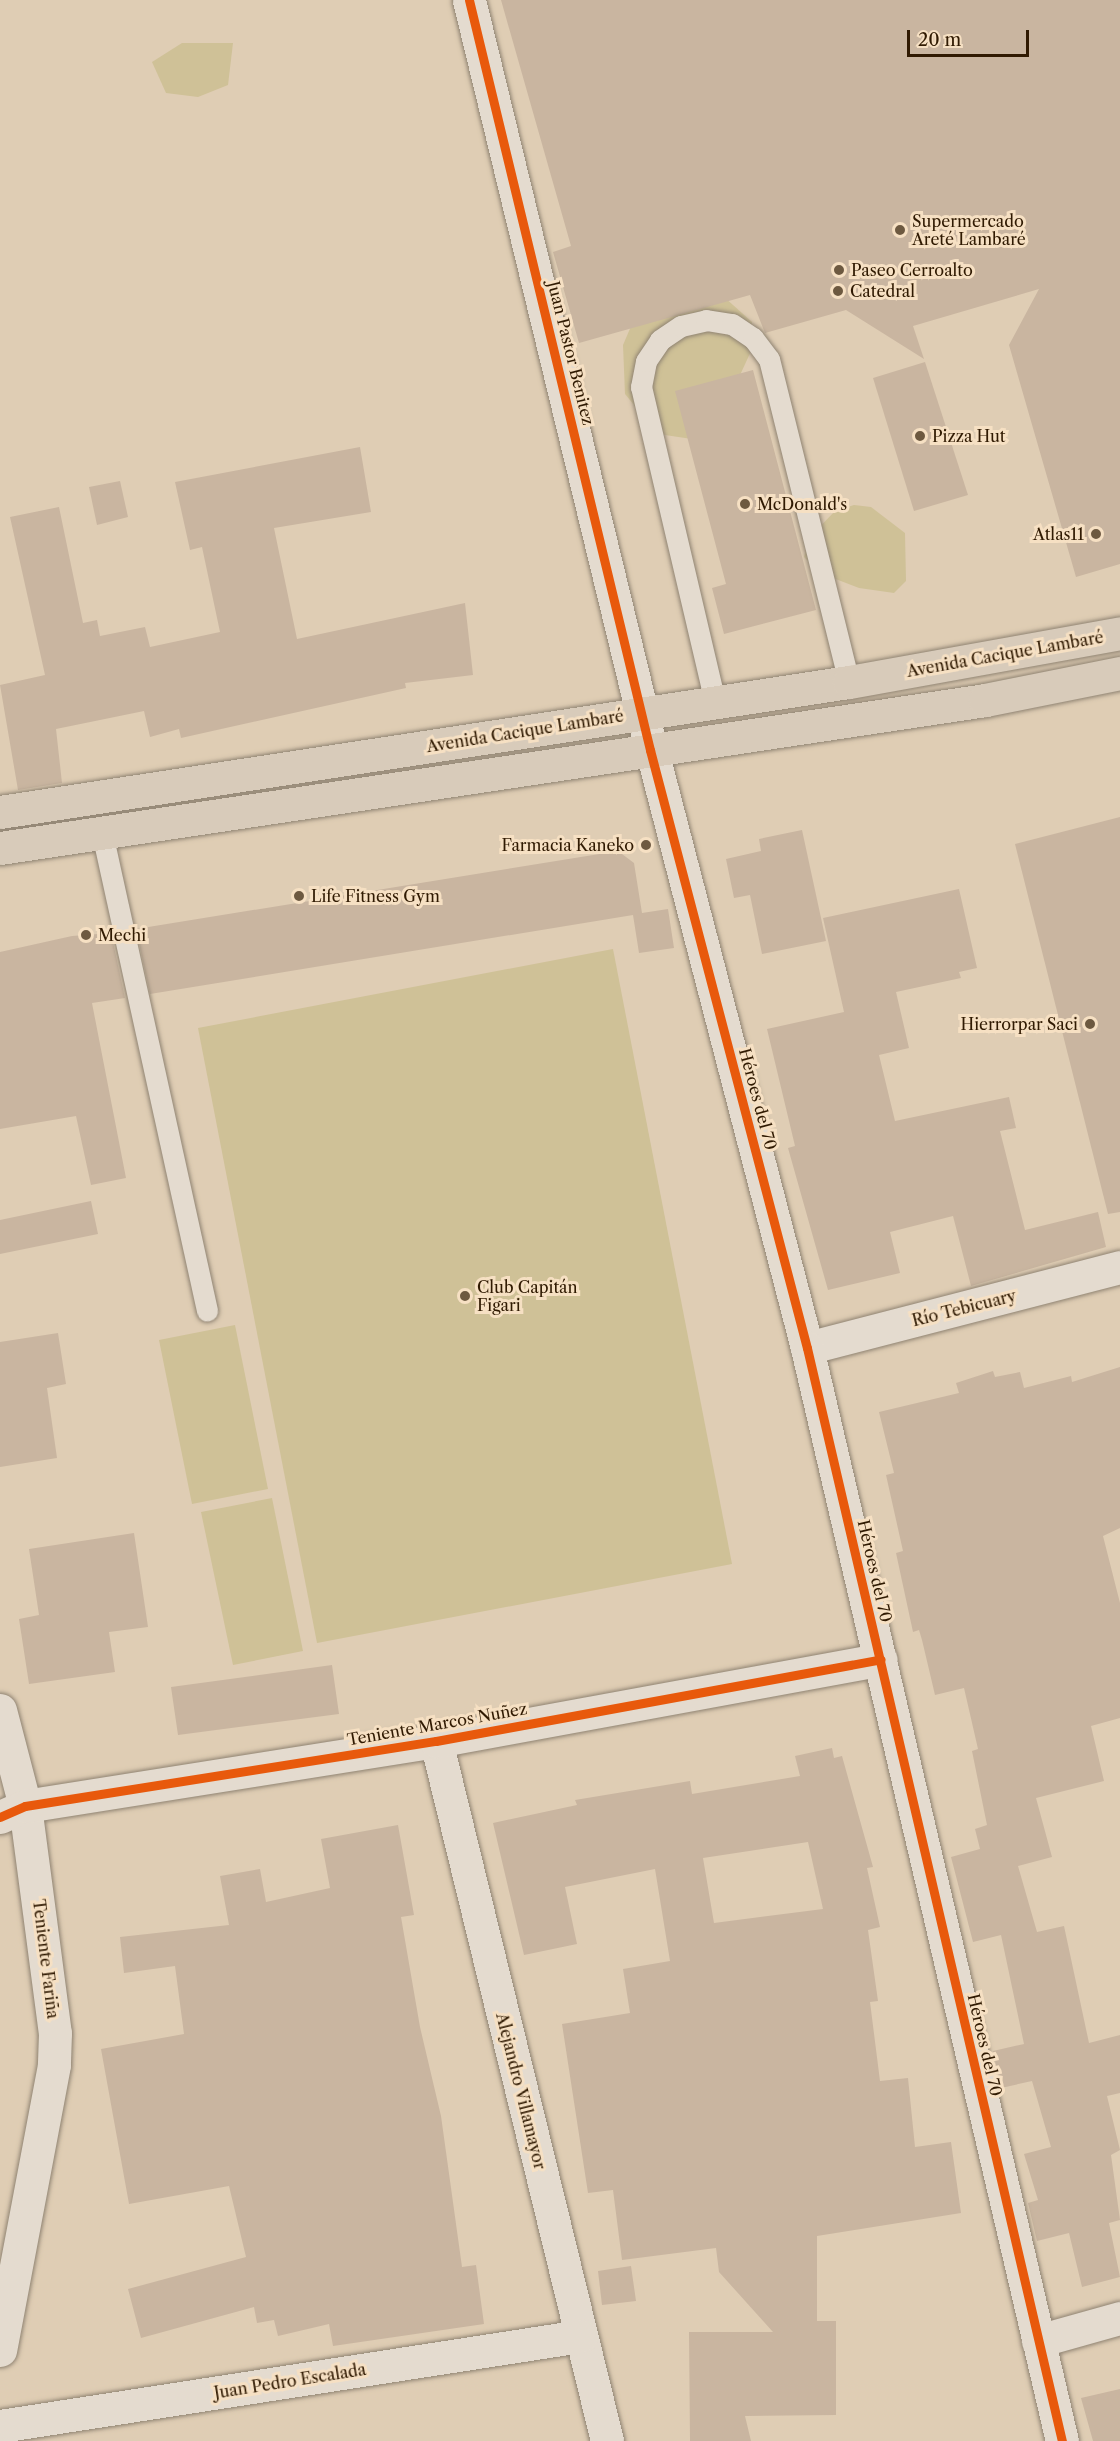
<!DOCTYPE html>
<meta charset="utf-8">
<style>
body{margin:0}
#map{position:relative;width:1120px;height:2441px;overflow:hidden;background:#dfcdb4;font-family:"Libre Caslon Text",serif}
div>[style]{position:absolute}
.green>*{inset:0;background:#cfc197}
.building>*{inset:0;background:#c9b5a0}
.roads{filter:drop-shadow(0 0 2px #8f8372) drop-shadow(0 0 2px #8f8372)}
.service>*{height:21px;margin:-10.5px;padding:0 10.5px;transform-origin:10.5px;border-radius:10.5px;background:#e4dbcf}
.minor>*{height:33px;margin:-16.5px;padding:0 16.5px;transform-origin:16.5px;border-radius:16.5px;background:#e4dbcf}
.tertiary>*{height:33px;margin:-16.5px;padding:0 16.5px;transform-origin:16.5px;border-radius:16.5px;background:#e4dbcf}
.primary>*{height:33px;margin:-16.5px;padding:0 16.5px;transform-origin:16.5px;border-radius:16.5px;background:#d8cbba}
.cycleway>*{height:9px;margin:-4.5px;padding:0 4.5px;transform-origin:4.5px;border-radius:4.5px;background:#e8590c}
.dots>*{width:16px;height:16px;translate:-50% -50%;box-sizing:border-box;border:3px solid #f6e0c3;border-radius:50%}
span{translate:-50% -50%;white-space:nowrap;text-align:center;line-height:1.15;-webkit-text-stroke:6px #f6e0c3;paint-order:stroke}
.poi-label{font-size:16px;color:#301a02}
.left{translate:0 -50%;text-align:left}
.right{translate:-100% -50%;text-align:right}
.street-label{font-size:16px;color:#301a02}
.scale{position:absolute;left:907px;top:30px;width:122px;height:27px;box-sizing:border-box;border:3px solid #301a02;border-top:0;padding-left:8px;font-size:18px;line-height:21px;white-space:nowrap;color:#301a02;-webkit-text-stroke:4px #f6e0c3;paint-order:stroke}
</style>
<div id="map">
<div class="green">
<div style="clip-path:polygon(182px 43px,233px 43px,228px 85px,198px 97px,166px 93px,152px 62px)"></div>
<div style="clip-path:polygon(714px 288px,752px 322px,752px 349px,729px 399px,692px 439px,658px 434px,625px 394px,623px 345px,638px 310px)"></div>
<div style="clip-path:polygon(854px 505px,871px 507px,905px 533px,906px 581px,894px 593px,859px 588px,820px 573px,804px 557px,809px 538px,835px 511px)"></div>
<div style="clip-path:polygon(613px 949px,732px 1564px,317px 1643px,198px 1028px)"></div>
<div style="clip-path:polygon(235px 1325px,268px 1489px,192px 1504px,159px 1340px)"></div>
<div style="clip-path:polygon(272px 1498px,303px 1651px,233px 1665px,201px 1512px)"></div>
</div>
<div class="building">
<div style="clip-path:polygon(501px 0,1120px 0,1120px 564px,1076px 577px,1009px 345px,1039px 289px,913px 326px,924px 359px,846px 310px,765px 333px,750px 295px,579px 343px,553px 252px,571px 246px)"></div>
<div style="clip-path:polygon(925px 362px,968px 495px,914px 511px,873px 378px)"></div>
<div style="clip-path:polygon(753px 370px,816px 610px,724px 634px,712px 588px,726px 584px,675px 391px)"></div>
<div style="clip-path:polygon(360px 447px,371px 512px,274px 528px,297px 639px,465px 603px,473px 675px,405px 683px,406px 688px,181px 738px,179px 729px,150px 737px,144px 711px,56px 729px,62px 783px,18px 790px,0 685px,45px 675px,10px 517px,59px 507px,83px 623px,97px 620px,100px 636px,145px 627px,150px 647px,220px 632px,202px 547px,190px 550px,175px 482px)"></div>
<div style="clip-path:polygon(120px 481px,128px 517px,97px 525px,89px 487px)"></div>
<div style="clip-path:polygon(1120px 817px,1120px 1212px,1108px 1214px,1015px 844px)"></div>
<div style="clip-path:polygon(802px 830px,826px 941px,762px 954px,750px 895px,734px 898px,726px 859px,761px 851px,759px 839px)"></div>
<div style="clip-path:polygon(618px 851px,634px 863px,642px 913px,668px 909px,674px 948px,639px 953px,633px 915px,150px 994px,136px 929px)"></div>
<div style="clip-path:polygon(959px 889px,977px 968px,959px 972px,961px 978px,896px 992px,909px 1048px,879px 1055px,895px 1121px,1009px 1097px,1016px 1128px,1000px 1131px,1025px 1230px,1098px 1212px,1106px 1247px,971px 1286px,953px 1216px,890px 1232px,900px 1273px,828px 1290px,788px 1148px,795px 1146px,767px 1029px,844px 1012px,823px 918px)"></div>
<div style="clip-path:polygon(111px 933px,125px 998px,92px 1003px,126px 1178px,91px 1185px,76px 1116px,0 1129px,0 952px,72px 936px)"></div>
<div style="clip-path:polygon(91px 1201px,98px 1234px,0 1254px,0 1220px)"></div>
<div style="clip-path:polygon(58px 1333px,66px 1384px,47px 1388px,57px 1458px,0 1467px,0 1342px)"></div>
<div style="clip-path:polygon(1120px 1367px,1120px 1528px,1103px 1536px,1120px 1603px,1120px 1718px,1091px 1726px,1104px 1781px,1036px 1798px,1052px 1857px,1018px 1866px,1037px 1932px,1064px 1926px,1089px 2043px,1120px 2035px,1120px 2093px,1107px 2096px,1120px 2150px,1111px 2155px,1120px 2220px,1109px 2223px,1120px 2277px,1082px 2287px,1069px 2233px,1037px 2241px,1028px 2203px,1038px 2200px,1024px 2154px,1051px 2147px,1032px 2081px,1001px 2088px,993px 2051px,1024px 2044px,1001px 1935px,973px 1942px,951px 1857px,980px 1849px,975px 1829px,987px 1825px,972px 1751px,978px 1749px,964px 1688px,935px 1695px,922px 1640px,919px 1630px,913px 1632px,896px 1553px,903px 1551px,886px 1475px,894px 1473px,879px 1412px,959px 1393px,956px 1383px,993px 1371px,995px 1377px,1020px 1372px,1024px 1388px,1071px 1376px,1072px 1382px)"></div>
<div style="clip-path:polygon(134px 1533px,148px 1627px,109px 1632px,115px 1672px,29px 1684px,19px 1619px,39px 1615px,29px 1549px)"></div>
<div style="clip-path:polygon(332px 1665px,339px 1714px,178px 1735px,171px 1687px)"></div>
<div style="clip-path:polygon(evenodd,832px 1748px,834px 1758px,842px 1756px,873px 1867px,867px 1868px,880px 1927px,868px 1930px,878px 2001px,870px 2002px,880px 2081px,908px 2078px,915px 2147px,951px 2142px,961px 2213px,817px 2236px,817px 2321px,836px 2321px,836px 2415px,745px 2416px,751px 2441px,690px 2441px,689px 2332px,773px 2332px,719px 2272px,716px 2248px,622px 2260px,613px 2190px,588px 2193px,562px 2024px,630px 2013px,623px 1969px,670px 1961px,655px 1869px,565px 1887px,577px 1944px,524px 1955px,493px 1823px,577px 1805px,575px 1800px,690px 1781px,692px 1794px,800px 1776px,795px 1756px,832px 1748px,808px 1842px,823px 1909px,714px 1923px,703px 1858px,808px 1842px)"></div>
<div style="clip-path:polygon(398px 1825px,414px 1915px,401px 1917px,420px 2027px,441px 2116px,462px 2267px,476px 2265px,484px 2324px,333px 2346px,329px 2324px,278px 2336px,274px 2320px,257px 2323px,254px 2307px,141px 2338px,128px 2289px,246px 2257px,229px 2186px,129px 2204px,101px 2049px,184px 2034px,175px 1966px,124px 1973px,120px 1937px,229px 1925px,220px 1876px,260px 1869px,266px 1902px,330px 1888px,321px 1839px)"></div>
<div style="clip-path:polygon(631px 2266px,636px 2301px,602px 2305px,598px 2271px)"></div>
<div style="clip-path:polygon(1120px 2389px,1120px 2441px,1093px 2441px,1081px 2398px)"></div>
</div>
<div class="roads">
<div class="service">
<div style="left:715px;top:702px;width:324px;rotate:-103.2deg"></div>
<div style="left:641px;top:387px;width:26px;rotate:-79deg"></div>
<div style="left:646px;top:361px;width:25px;rotate:-56deg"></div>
<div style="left:660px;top:340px;width:25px;rotate:-34deg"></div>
<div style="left:681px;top:326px;width:26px;rotate:-13deg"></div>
<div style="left:706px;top:320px;width:26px;rotate:9deg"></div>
<div style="left:732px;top:324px;width:25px;rotate:34deg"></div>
<div style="left:753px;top:338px;width:26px;rotate:53deg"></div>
<div style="left:769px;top:359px;width:333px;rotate:76.1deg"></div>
<div style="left:102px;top:833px;width:489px;rotate:77.6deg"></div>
</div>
<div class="minor">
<div style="left:469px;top:0;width:734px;rotate:76.36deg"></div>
<div style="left:807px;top:1348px;width:323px;rotate:-14.5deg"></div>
<div style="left:0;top:1710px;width:99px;rotate:75.4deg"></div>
<div style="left:25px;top:1806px;width:229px;rotate:82.5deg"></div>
<div style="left:55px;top:2033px;width:32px;rotate:92deg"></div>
<div style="left:54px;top:2065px;width:290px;rotate:100.7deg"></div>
<div style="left:436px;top:1741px;width:721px;rotate:76.27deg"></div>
<div style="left:0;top:1817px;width:27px;rotate:-24deg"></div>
<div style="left:25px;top:1806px;width:416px;rotate:-9deg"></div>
<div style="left:436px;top:1741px;width:452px;rotate:-10.4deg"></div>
<div style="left:1038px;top:2341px;width:85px;rotate:-15.7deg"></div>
<div style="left:0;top:2426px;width:588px;rotate:-8.81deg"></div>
</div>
<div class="tertiary">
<div style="left:642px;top:713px;width:656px;rotate:75.43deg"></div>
<div style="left:807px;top:1348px;width:1122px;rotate:76.87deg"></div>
</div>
<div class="primary">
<div style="left:0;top:812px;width:859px;rotate:-8.71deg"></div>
<div style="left:849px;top:682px;width:275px;rotate:-10.2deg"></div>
<div style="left:0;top:848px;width:996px;rotate:-8.54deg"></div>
<div style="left:985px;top:700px;width:138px;rotate:-11.3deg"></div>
</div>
</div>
<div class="cycleway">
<div style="left:469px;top:0;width:772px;rotate:76.43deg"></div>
<div style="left:650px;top:750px;width:618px;rotate:75.29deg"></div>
<div style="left:807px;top:1348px;width:1122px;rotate:76.87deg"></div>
<div style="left:0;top:1817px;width:27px;rotate:-24deg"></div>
<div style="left:25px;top:1806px;width:416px;rotate:-9deg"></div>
<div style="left:436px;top:1741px;width:452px;rotate:-10.4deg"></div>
</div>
<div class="dots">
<div style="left:900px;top:230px;background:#6d5940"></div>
<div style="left:839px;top:270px;background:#6d5940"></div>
<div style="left:838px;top:291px;background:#6d5940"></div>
<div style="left:920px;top:436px;background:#6d5940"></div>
<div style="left:745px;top:504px;background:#6d5940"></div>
<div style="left:1096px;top:534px;background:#6d5940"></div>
<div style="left:646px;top:845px;background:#6d5940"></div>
<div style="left:299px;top:896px;background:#6d5940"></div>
<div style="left:86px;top:935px;background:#6d5940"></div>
<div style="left:1090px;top:1024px;background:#6d5940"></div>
<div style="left:465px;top:1296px;background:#6d5940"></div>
</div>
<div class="poi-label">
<span class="left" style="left:912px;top:230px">Supermercado<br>Areté Lambaré</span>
<span class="left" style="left:851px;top:270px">Paseo Cerroalto</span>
<span class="left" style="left:850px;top:291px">Catedral</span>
<span class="left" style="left:932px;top:436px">Pizza Hut</span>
<span class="left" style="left:757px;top:504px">McDonald's</span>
<span class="right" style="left:1084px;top:534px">Atlas11</span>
<span class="right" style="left:634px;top:845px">Farmacia Kaneko</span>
<span class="left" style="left:311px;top:896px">Life Fitness Gym</span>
<span class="left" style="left:98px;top:935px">Mechi</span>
<span class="right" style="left:1078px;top:1024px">Hierrorpar Saci</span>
<span class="left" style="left:477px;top:1296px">Club Capitán<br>Figari</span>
</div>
<div class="street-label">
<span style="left:571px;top:353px;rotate:76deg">Juan Pastor Benitez</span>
<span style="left:1005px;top:654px;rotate:-10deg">Avenida Cacique Lambaré</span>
<span style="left:525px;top:731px;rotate:-9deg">Avenida Cacique Lambaré</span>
<span style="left:758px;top:1099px;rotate:75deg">Héroes del 70</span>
<span style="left:964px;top:1308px;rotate:-14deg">Río Tebicuary</span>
<span style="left:875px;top:1571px;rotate:77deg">Héroes del 70</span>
<span style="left:437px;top:1724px;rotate:-10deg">Teniente Marcos Nuñez</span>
<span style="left:46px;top:1959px;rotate:83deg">Teniente Fariña</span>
<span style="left:985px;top:2045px;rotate:77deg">Héroes del 70</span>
<span style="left:521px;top:2091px;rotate:76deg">Alejandro Villamayor</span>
<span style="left:290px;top:2381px;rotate:-9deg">Juan Pedro Escalada</span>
</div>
<div class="scale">20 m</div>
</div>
